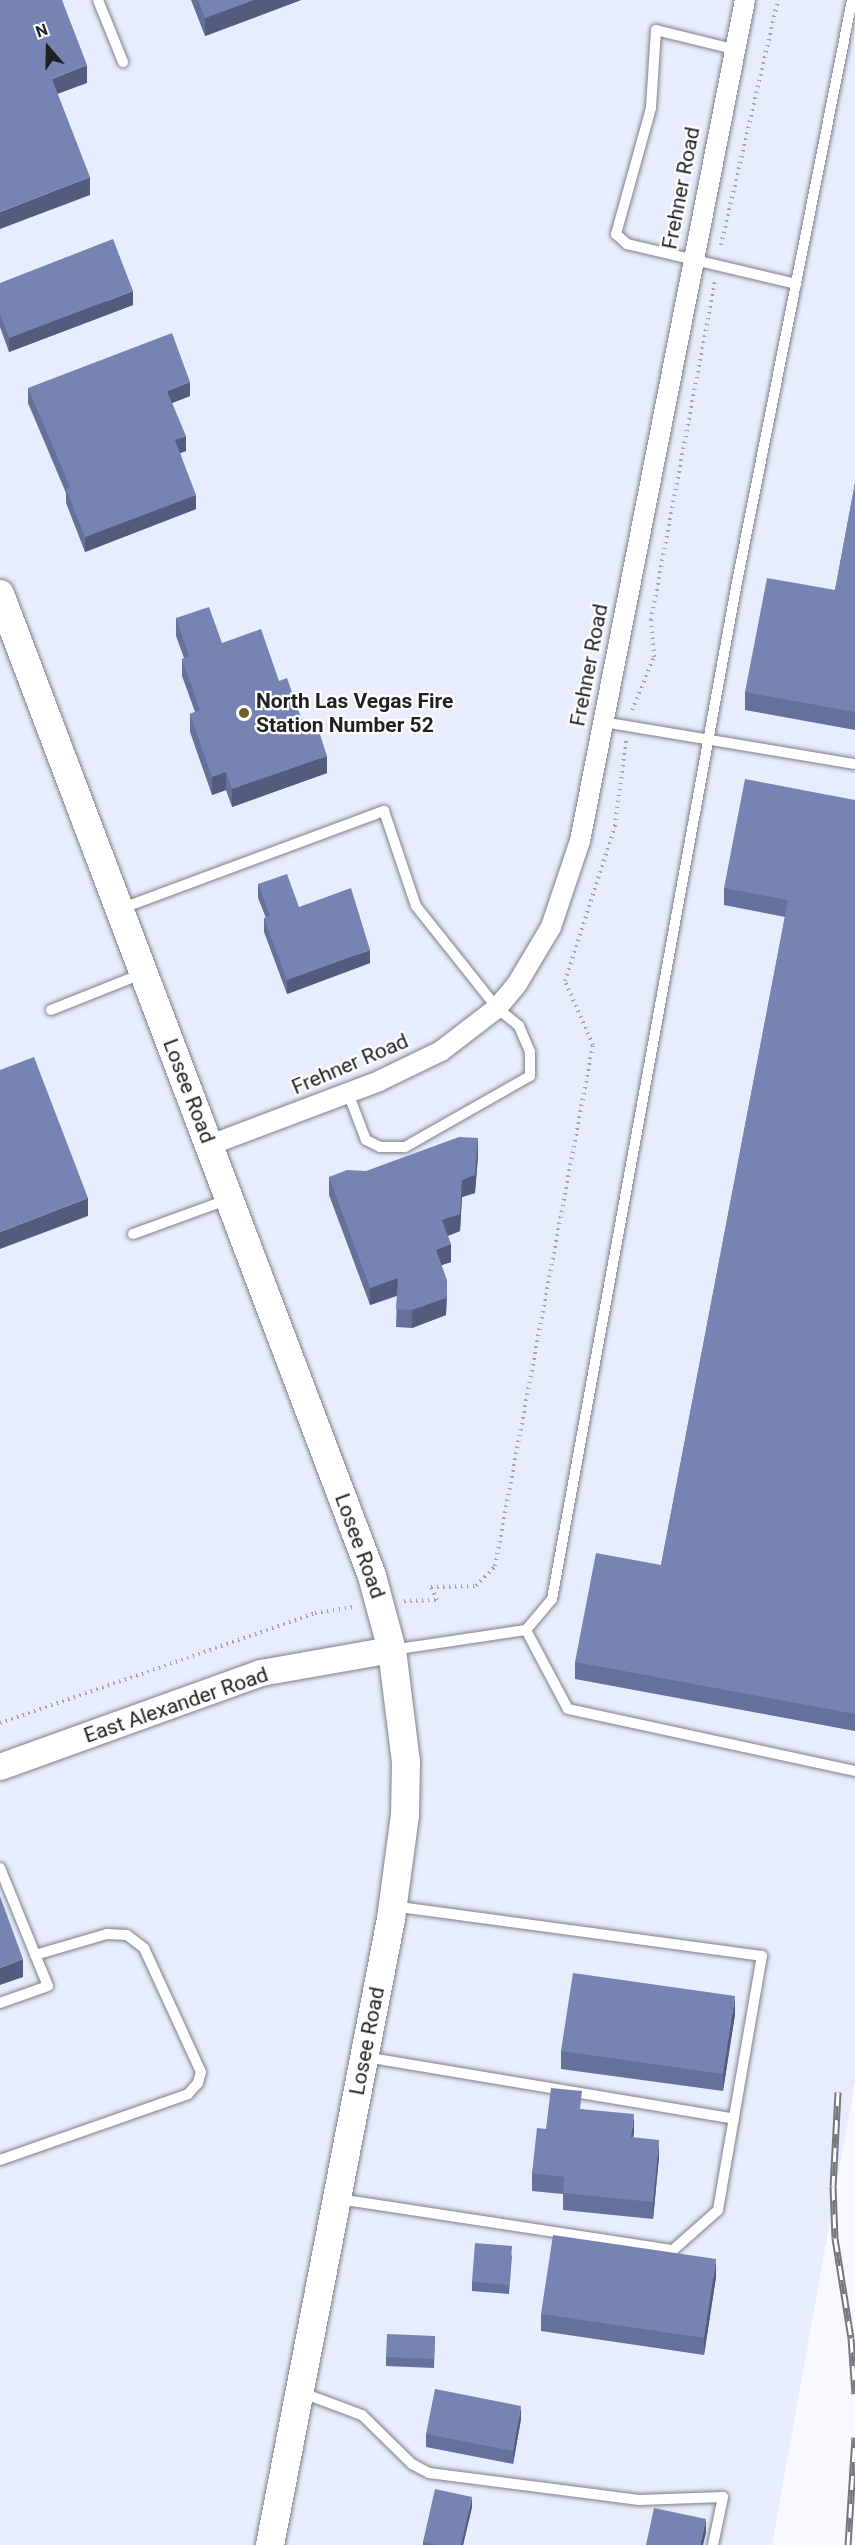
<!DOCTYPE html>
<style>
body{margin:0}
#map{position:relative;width:855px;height:2545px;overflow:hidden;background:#f7f9fe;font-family:Roboto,sans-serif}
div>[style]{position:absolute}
.built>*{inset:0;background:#e8edfd}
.path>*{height:4px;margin-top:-2px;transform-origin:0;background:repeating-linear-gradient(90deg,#a4a5aa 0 1.5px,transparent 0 6px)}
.roads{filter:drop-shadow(0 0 2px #7e8189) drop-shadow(0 0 2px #7e8189)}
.service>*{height:10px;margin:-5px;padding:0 5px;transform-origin:5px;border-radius:5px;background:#fff}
.minor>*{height:20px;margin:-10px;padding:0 10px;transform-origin:10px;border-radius:10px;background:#fff}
.tertiary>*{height:26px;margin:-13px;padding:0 13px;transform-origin:13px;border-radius:13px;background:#fff}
.secondary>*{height:28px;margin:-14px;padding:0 14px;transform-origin:14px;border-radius:14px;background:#fff}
.rail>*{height:7px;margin-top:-3.5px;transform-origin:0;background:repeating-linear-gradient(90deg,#fff 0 14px,#77787c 0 28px);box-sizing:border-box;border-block:2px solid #77787c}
.wall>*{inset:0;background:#65719a}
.shaded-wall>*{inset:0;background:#535c7d}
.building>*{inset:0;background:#7683b3}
.dots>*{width:16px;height:16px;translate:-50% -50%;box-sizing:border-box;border:3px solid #fff;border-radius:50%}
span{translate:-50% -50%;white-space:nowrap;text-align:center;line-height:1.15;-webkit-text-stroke:4.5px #fff;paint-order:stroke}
.street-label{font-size:21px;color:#202124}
.poi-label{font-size:21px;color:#202124;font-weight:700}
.left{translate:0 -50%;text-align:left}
.north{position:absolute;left:18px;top:18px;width:60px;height:60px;-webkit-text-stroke:4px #fff;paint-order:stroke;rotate:340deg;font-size:16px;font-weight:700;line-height:24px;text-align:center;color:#202124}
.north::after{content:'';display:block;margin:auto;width:21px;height:27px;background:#202124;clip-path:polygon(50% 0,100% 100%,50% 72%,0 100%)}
</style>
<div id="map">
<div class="built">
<div style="clip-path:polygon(0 0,855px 0,855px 2082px,772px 2545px,0 2545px)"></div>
</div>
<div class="path">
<div style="left:721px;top:245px;width:252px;rotate:-76.9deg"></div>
<div style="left:632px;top:710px;width:57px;rotate:-67.5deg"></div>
<div style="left:654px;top:657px;width:37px;rotate:-95deg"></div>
<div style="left:651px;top:620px;width:344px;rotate:-79.3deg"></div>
<div style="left:404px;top:1601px;width:33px;rotate:-2deg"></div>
<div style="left:437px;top:1600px;width:14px;rotate:-115deg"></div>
<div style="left:431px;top:1587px;width:45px;rotate:-1.3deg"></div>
<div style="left:476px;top:1586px;width:28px;rotate:-46deg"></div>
<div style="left:495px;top:1566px;width:530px;rotate:-79.35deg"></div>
<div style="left:593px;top:1045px;width:70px;rotate:-113.6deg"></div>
<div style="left:565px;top:981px;width:163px;rotate:-72.1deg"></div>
<div style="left:615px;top:826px;width:87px;rotate:-82.7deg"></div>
<div style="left:0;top:1723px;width:334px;rotate:-19.2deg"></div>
<div style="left:315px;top:1613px;width:40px;rotate:-8.5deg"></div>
</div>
<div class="roads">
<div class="service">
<div style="left:98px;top:0;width:67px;rotate:68deg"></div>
<div style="left:733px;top:49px;width:79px;rotate:-166.1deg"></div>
<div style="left:656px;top:30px;width:78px;rotate:93.7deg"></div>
<div style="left:651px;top:108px;width:131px;rotate:105.5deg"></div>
<div style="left:616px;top:234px;width:15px;rotate:42deg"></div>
<div style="left:627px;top:244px;width:174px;rotate:13.3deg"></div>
<div style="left:603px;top:722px;width:255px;rotate:9.5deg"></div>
<div style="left:120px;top:909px;width:282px;rotate:-20.4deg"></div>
<div style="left:384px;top:811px;width:100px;rotate:71.4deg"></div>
<div style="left:416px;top:906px;width:130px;rotate:51.5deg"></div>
<div style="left:497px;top:1008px;width:28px;rotate:39deg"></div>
<div style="left:519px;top:1026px;width:28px;rotate:67deg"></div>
<div style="left:530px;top:1052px;width:24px;rotate:90deg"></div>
<div style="left:530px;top:1076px;width:144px;rotate:150.4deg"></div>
<div style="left:405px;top:1147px;width:25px;rotate:180deg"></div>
<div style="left:380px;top:1147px;width:16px;rotate:-153deg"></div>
<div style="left:366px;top:1140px;width:50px;rotate:-111deg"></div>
<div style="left:51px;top:1010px;width:100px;rotate:-21.7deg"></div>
<div style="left:133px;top:1234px;width:102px;rotate:-20deg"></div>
<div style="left:526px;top:1630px;width:89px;rotate:62deg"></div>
<div style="left:568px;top:1709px;width:294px;rotate:12.2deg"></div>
<div style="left:392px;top:1650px;width:135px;rotate:-8.5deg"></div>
<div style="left:526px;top:1630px;width:40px;rotate:-50deg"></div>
<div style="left:552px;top:1599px;width:1034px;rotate:-79.69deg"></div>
<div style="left:737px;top:582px;width:593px;rotate:-78.82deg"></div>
<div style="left:0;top:1868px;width:127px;rotate:67.9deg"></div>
<div style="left:48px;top:1986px;width:51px;rotate:160.5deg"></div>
<div style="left:365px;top:2057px;width:374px;rotate:9.5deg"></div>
<div style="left:0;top:2160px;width:199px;rotate:-19.3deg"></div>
<div style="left:188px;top:2094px;width:15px;rotate:-48deg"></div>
<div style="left:198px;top:2083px;width:11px;rotate:-75deg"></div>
<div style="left:201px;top:2072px;width:136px;rotate:-114.7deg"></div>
<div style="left:144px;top:1948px;width:21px;rotate:-143deg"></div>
<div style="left:127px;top:1935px;width:20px;rotate:-177deg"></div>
<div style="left:107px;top:1934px;width:75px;rotate:163.7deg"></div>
<div style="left:339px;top:2199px;width:338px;rotate:8.7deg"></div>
<div style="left:673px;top:2250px;width:60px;rotate:-41.6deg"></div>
<div style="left:718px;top:2210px;width:258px;rotate:-80.2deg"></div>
<div style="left:762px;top:1956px;width:372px;rotate:-172.3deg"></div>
<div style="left:300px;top:2392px;width:66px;rotate:20.4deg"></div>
<div style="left:362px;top:2415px;width:70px;rotate:44.4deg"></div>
<div style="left:412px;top:2464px;width:19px;rotate:28deg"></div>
<div style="left:429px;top:2473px;width:212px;rotate:7.3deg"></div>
<div style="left:639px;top:2500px;width:84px;rotate:-2deg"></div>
<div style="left:723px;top:2497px;width:49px;rotate:101.8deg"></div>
</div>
<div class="minor">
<div style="left:210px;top:1145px;width:181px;rotate:-20.7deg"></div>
<div style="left:379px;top:1081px;width:69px;rotate:-25.8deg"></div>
<div style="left:441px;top:1051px;width:71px;rotate:-37.5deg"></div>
<div style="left:497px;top:1008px;width:31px;rotate:-50deg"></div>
<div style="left:517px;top:984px;width:66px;rotate:-59.2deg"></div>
<div style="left:551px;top:927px;width:91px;rotate:-71.4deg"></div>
<div style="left:580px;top:841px;width:857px;rotate:-78.9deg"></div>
</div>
<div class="tertiary">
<div style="left:0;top:1767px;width:277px;rotate:-19.8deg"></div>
<div style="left:261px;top:1673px;width:133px;rotate:-10deg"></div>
</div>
<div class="secondary">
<div style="left:0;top:594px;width:1050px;rotate:69.25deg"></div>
<div style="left:372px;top:1576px;width:77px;rotate:74.9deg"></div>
<div style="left:392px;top:1650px;width:113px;rotate:82.9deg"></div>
<div style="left:406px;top:1762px;width:53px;rotate:91.1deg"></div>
<div style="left:405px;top:1815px;width:105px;rotate:97.7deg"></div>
<div style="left:391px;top:1919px;width:638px;rotate:100.94deg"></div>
</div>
</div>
<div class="rail">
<div style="left:838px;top:2092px;width:94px;rotate:93deg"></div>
<div style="left:833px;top:2186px;width:52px;rotate:87.8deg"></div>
<div style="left:835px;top:2238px;width:101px;rotate:80.9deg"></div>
<div style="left:851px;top:2338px;width:56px;rotate:85.9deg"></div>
<div style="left:848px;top:2545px;width:108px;rotate:-86.3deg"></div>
</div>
<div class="wall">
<div style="clip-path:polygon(191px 0,301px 0,205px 36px)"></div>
<div style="clip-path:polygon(0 283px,133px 305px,9px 352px,0 327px)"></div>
<div style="clip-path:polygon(28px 388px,190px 396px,172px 403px,186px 451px,180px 453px,196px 509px,85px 552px,66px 503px,66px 493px,28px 403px)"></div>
<div style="clip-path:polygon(855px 483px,855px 730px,745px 710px,745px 692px,835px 590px)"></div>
<div style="clip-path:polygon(176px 618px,222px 643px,279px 681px,305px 729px,327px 773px,232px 807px,226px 790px,212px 795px,190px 732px,190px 714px,195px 712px,182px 676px,182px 659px,184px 658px,176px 636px)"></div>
<div style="clip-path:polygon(855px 800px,855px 1731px,575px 1679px,575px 1662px,661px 1565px,785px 917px,724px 905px,724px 888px)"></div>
<div style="clip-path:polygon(258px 884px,299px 907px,370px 963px,287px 994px,264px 932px,264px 918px,266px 918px,258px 898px)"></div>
<div style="clip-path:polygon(478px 1156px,475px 1193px,462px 1197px,460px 1231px,448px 1236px,451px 1262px,441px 1265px,447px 1298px,446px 1315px,412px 1328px,396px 1327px,397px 1296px,370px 1305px,329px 1195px,329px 1177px)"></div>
<div style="clip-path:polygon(735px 2014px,723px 2091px,561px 2069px,561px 2051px)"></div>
<div style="clip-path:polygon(582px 2109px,634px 2132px,633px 2137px,659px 2157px,653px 2219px,563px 2210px,563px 2194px,532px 2191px,532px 2173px,546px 2129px)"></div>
<div style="clip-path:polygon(512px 2255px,509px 2294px,472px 2291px,472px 2282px)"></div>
<div style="clip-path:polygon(716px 2277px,704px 2355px,541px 2331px,541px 2314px)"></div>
<div style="clip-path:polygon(435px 2336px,434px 2368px,386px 2366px,386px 2357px)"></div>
<div style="clip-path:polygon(521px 2419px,513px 2464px,426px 2447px,426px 2434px)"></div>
<div style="clip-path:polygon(472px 2507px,463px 2545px,423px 2545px,423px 2542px)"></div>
</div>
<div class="shaded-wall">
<div style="clip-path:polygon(254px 0,301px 0,205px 36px,205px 18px)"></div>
<div style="clip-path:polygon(87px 65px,87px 83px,52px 96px,52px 79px)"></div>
<div style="clip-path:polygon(90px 177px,90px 195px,0 229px,0 212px)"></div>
<div style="clip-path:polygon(133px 291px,133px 305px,9px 352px,9px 338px)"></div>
<div style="clip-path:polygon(190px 382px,190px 396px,167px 405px,167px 391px)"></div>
<div style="clip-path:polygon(186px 436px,186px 451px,175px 455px,175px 440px)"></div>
<div style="clip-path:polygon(196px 495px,196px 509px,85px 552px,85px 537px)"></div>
<div style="clip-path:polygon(327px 756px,327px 773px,232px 807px,232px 789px)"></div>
<div style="clip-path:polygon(226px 772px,226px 790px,212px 795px,212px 777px)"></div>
<div style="clip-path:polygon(370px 950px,370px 963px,287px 994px,287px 980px)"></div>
<div style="clip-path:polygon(478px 1138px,478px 1156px,475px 1193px,462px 1197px,460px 1231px,442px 1238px,442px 1220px)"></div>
<div style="clip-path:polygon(88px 1198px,88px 1216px,0 1249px,0 1232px)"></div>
<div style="clip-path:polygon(451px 1244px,451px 1262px,436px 1267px,436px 1250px)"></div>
<div style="clip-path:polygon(398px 1278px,398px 1295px,370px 1305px,370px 1288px)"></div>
<div style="clip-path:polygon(447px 1280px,446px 1315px,412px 1328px,412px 1310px)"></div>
<div style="clip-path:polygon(23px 1959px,23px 1977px,0 1985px,0 1968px)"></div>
<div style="clip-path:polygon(735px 1996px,735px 2014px,723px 2091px,723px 2074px)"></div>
<div style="clip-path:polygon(634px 2114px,634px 2132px,631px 2155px,631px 2137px)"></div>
<div style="clip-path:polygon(659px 2140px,659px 2157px,653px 2219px,653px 2202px)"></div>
<div style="clip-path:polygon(716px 2259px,716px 2277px,704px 2355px,704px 2338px)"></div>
<div style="clip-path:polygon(521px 2406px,521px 2419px,513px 2464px,513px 2451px)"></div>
<div style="clip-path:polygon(472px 2497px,472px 2507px,463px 2545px,461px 2545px)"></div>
<div style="clip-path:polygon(706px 2519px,706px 2533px,703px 2545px,700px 2545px)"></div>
</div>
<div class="building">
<div style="clip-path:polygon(0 0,62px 0,87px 65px,52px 79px,90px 177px,0 212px)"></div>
<div style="clip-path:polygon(198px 0,254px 0,205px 18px)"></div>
<div style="clip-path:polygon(113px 239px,133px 291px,9px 338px,0 314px,0 283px)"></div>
<div style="clip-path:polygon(172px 333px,190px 382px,167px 391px,186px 436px,175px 440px,196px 495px,85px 537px,66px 489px,70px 487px,28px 388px)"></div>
<div style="clip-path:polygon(855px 483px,855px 712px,745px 692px,767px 578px,835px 590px)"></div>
<div style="clip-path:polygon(209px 607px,222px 643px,261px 629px,279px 681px,287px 678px,305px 729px,317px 725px,327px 756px,232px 789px,226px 772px,212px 777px,190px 714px,200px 710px,182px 659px,189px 656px,176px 618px)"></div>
<div style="clip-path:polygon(745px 779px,855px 800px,855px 1714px,575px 1662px,596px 1553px,661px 1565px,788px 900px,724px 888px)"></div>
<div style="clip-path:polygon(287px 874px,299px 907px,351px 888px,370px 950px,287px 980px,264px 918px,270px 916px,258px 884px)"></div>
<div style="clip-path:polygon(34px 1057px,88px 1198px,0 1232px,0 1070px)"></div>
<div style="clip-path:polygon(459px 1137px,478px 1138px,475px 1175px,462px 1180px,460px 1214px,442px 1220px,451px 1244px,436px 1250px,447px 1280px,446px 1298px,412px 1310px,396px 1309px,398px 1278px,370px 1288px,329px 1177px,347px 1170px,366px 1171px)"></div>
<div style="clip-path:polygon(0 1896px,23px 1959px,0 1968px)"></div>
<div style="clip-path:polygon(573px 1973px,735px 1996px,723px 2074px,561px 2051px)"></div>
<div style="clip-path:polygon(551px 2088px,582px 2091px,580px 2109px,634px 2114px,631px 2137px,659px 2140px,653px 2202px,563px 2193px,564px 2177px,532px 2173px,537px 2128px,546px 2129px)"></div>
<div style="clip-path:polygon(553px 2235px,716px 2259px,704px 2338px,541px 2314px)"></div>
<div style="clip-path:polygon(475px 2243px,512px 2246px,509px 2285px,472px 2282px)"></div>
<div style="clip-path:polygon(387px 2334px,435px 2336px,434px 2359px,386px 2357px)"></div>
<div style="clip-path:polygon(435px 2389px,521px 2406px,513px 2451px,426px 2434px)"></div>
<div style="clip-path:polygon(435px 2489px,472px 2497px,461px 2545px,436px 2545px,423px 2542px)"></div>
<div style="clip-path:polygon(654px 2508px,706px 2519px,700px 2545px,646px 2545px)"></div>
</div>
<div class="dots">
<div style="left:244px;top:713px;background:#6d5e2b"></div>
</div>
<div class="street-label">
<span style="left:681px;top:188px;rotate:-79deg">Frehner Road</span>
<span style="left:589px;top:665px;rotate:-79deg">Frehner Road</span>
<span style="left:350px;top:1064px;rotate:-23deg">Frehner Road</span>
<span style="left:189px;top:1091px;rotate:69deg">Losee Road</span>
<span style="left:360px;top:1546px;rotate:70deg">Losee Road</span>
<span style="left:176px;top:1705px;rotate:-19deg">East Alexander Road</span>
<span style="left:367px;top:2041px;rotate:-79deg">Losee Road</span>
</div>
<div class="poi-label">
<span class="left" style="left:256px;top:713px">North Las Vegas Fire<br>Station Number 52</span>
</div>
<div class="north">N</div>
</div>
